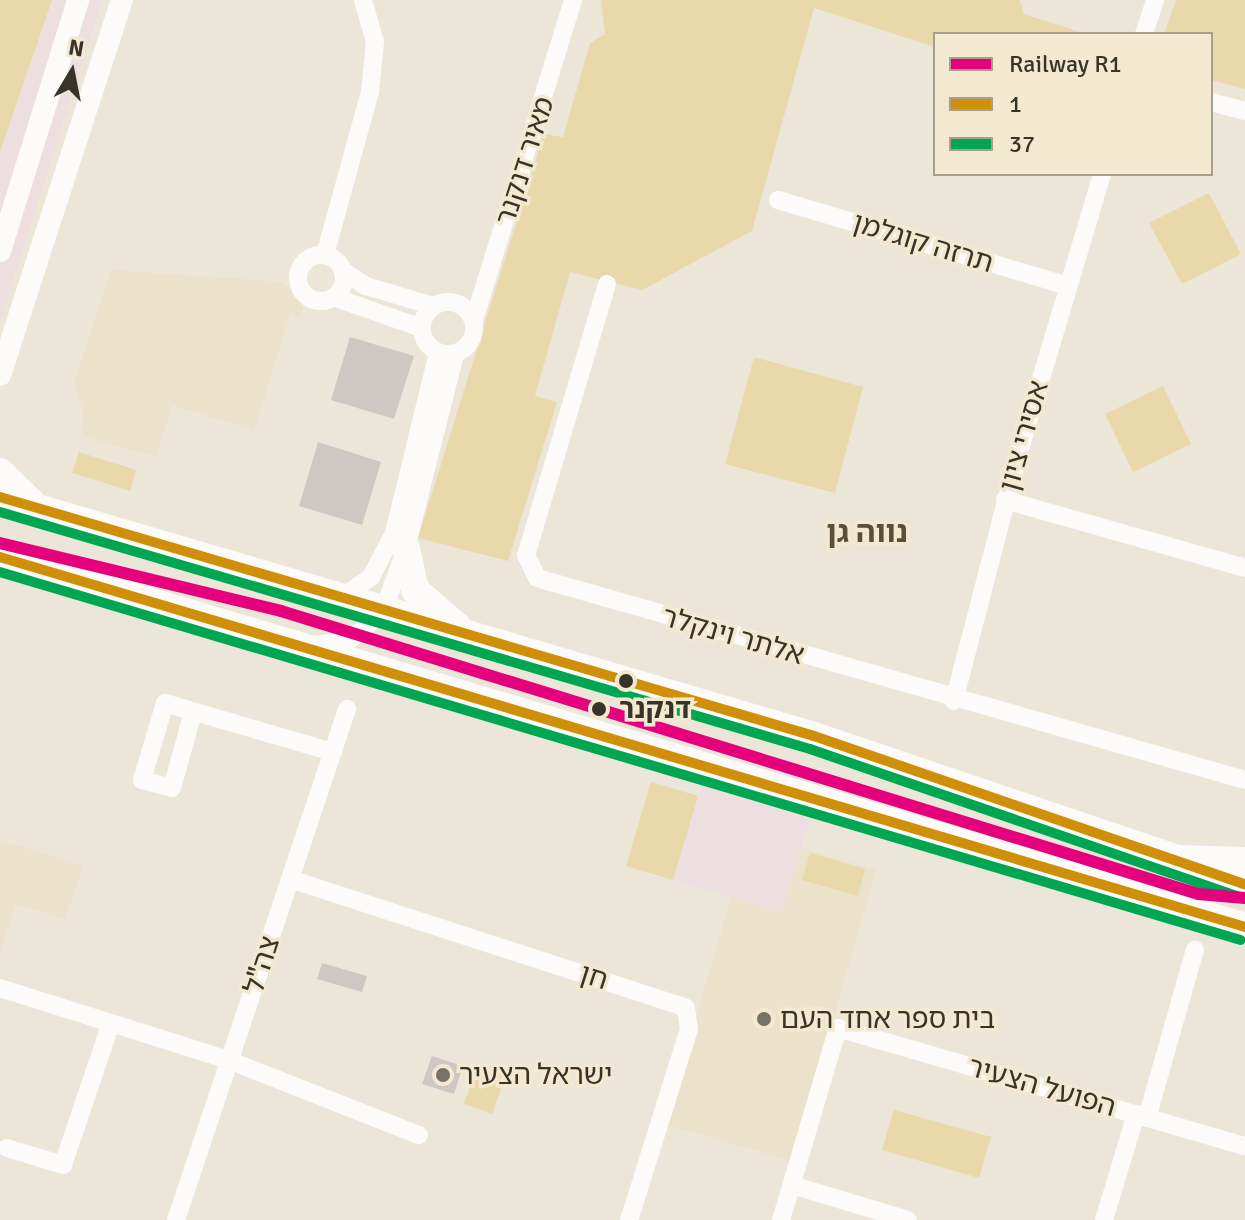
<!DOCTYPE html>
<meta charset="utf-8">
<style>
body{margin:0}
#map{position:relative;width:1245px;height:1220px;overflow:hidden;background:#ebe6d8;font-family:Signika,"Noto Sans Hebrew",sans-serif}
div>[style]{position:absolute}
.commercial>*{inset:0;background:#eddedf}
.industrial>*{inset:0;background:#eddfe0}
.built>*{inset:0;background:#eae2ca}
.green>*{inset:0;background:#e9d8aa}
.building>*{inset:0;background:#cec8c5}
.minor>*{height:18px;margin:-9px;padding:0 9px;transform-origin:9px;border-radius:9px;background:#fcfbf9}
.minor>.ring{margin:-9px;padding:0;box-sizing:content-box;background:none;border:18px solid #fcfbf9;border-radius:50%}
.tertiary>*{height:22px;margin:-11px;padding:0 11px;transform-origin:11px;border-radius:11px;background:#fcfbf9}
.primary>*{height:28px;margin:-14px;padding:0 14px;transform-origin:14px;border-radius:14px;background:#fcfbf9}
.bus-1>*{height:10px;margin:-5px;padding:0 5px;transform-origin:5px;border-radius:5px;background:#d08f08}
.bus-2>*{height:10px;margin:-5px;padding:0 5px;transform-origin:5px;border-radius:5px;background:#00a651}
.rail-1>*{height:12px;margin:-6px;padding:0 6px;transform-origin:6px;border-radius:6px;background:#e5007d}
.dots>*{width:22px;height:22px;translate:-50% -50%;box-sizing:border-box;border:4px solid #f3e9d0;border-radius:50%}
span{translate:-50% -50%;white-space:nowrap;text-align:center;line-height:1.15;-webkit-text-stroke:7px #f3e9d0;paint-order:stroke}
.street-label{font-size:28px;color:#363329}
.stop-label{font-size:28px;color:#363329;font-weight:700}
.left{translate:0 -50%;text-align:left}
.poi-label{font-size:28px;color:#363329}
.neighbourhood-label{font-size:30px;color:#58503b;font-weight:700}
.legend{position:absolute;left:933px;top:32px;width:280px;height:144px;box-sizing:border-box;background:#f3e9d0;border:2px solid #a7a08d;margin:0;padding:10px 14px;list-style:none;font-size:24px;color:#363329}
.legend li{display:flex;align-items:center;gap:16px;height:40px}
.legend b{width:40px;border:2px solid #a7a08d}
.north{position:absolute;left:32px;top:32px;width:80px;height:80px;-webkit-text-stroke:6px #f3e9d0;paint-order:stroke;rotate:10deg;font-size:22px;font-weight:700;line-height:32px;text-align:center;color:#363329}
.north::after{content:'';display:block;margin:auto;width:28px;height:36px;background:#363329;clip-path:polygon(50% 0,100% 100%,50% 72%,0 100%)}
</style>
<div id="map">
<div class="commercial">
<div style="clip-path:polygon(701px 786px,810px 819px,782px 913px,673px 880px)"></div>
</div>
<div class="industrial">
<div style="clip-path:polygon(0 0,102px 0,0 323px)"></div>
</div>
<div class="built">
<div style="clip-path:polygon(111px 270px,283px 282px,303px 306px,300px 317px,290px 315px,254px 430px,172px 405px,156px 457px,89px 438px,81px 429px,84px 414px,74px 383px)"></div>
<div style="clip-path:polygon(0 840px,83px 866px,65px 919px,16px 904px,0 954px)"></div>
<div style="clip-path:polygon(801px 848px,876px 870px,792px 1161px,665px 1124px,731px 897px,782px 913px)"></div>
</div>
<div class="green">
<div style="clip-path:polygon(0 0,52px 0,0 152px)"></div>
<div style="clip-path:polygon(601px 0,1020px 0,1024px 14px,1086px 34px,935px 34px,935px 47px,814px 8px,752px 231px,642px 290px,570px 272px,535px 396px,557px 402px,508px 561px,418px 538px,544px 134px,563px 137px,590px 43px,605px 34px)"></div>
<div style="clip-path:polygon(1176px 0,1245px 0,1245px 89px,1211px 80px,1211px 34px,1164px 34px)"></div>
<div style="clip-path:polygon(1209px 193px,1241px 254px,1182px 284px,1149px 223px)"></div>
<div style="clip-path:polygon(754px 357px,863px 387px,835px 493px,725px 464px)"></div>
<div style="clip-path:polygon(1163px 386px,1191px 444px,1133px 472px,1105px 414px)"></div>
<div style="clip-path:polygon(79px 452px,136px 470px,130px 491px,72px 473px)"></div>
<div style="clip-path:polygon(651px 782px,698px 796px,673px 880px,626px 866px)"></div>
<div style="clip-path:polygon(810px 853px,865px 869px,858px 896px,802px 880px)"></div>
<div style="clip-path:polygon(478px 1065px,506px 1075px,492px 1114px,464px 1104px)"></div>
<div style="clip-path:polygon(894px 1110px,991px 1137px,979px 1178px,882px 1150px)"></div>
</div>
<div class="building">
<div style="clip-path:polygon(350px 337px,414px 356px,394px 419px,331px 400px)"></div>
<div style="clip-path:polygon(318px 442px,381px 462px,362px 525px,299px 506px)"></div>
<div style="clip-path:polygon(322px 963px,367px 976px,362px 992px,317px 979px)"></div>
<div style="clip-path:polygon(432px 1056px,463px 1066px,454px 1094px,422px 1084px)"></div>
</div>
<div class="minor">
<div style="left:1144px;top:34px;width:36px;rotate:-72deg"></div>
<div style="left:1211px;top:102px;width:35px;rotate:15deg"></div>
<div style="left:778px;top:200px;width:302px;rotate:16.5deg"></div>
<div style="left:325px;top:255px;width:169px;rotate:-74.6deg"></div>
<div style="left:370px;top:92px;width:50px;rotate:-84.3deg"></div>
<div style="left:375px;top:42px;width:44px;rotate:-105.9deg"></div>
<div class="ring" style="left:298px;top:255px;width:28px;height:28px"></div>
<div style="left:342px;top:270px;width:29px;rotate:34deg"></div>
<div style="left:366px;top:286px;width:70px;rotate:16.6deg"></div>
<div style="left:607px;top:284px;width:283px;rotate:106.6deg"></div>
<div style="left:526px;top:555px;width:25px;rotate:64deg"></div>
<div style="left:537px;top:578px;width:736px;rotate:15.92deg"></div>
<div style="left:333px;top:297px;width:94px;rotate:19.2deg"></div>
<div class="ring" style="left:422px;top:302px;width:34px;height:34px"></div>
<div style="left:474px;top:320px;width:335px;rotate:-72.8deg"></div>
<div style="left:1005px;top:500px;width:249px;rotate:15.8deg"></div>
<div style="left:341px;top:598px;width:37px;rotate:-35deg"></div>
<div style="left:371px;top:577px;width:50px;rotate:-62.4deg"></div>
<div style="left:394px;top:533px;width:186px;rotate:-76.3deg"></div>
<div style="left:314px;top:645px;width:36px;rotate:-8deg"></div>
<div style="left:350px;top:640px;width:43px;rotate:-40.3deg"></div>
<div style="left:383px;top:612px;width:68px;rotate:-70.2deg"></div>
<div style="left:406px;top:548px;width:200px;rotate:-75.8deg"></div>
<div style="left:954px;top:701px;width:243px;rotate:-75.4deg"></div>
<div style="left:1015px;top:466px;width:305px;rotate:-73.4deg"></div>
<div style="left:193px;top:712px;width:79px;rotate:105.4deg"></div>
<div style="left:172px;top:788px;width:31px;rotate:-165deg"></div>
<div style="left:142px;top:780px;width:80px;rotate:-73.4deg"></div>
<div style="left:165px;top:703px;width:175px;rotate:16.3deg"></div>
<div style="left:290px;top:879px;width:416px;rotate:18deg"></div>
<div style="left:686px;top:1008px;width:21px;rotate:82deg"></div>
<div style="left:689px;top:1029px;width:200px;rotate:107.4deg"></div>
<div style="left:0;top:988px;width:242px;rotate:17.5deg"></div>
<div style="left:231px;top:1061px;width:202px;rotate:21.5deg"></div>
<div style="left:1147px;top:1118px;width:175px;rotate:-74.1deg"></div>
<div style="left:7px;top:1148px;width:59px;rotate:16.9deg"></div>
<div style="left:63px;top:1165px;width:150px;rotate:-71.3deg"></div>
<div style="left:792px;top:1185px;width:121px;rotate:16.8deg"></div>
<div style="left:176px;top:1220px;width:539px;rotate:-71.5deg"></div>
<div style="left:781px;top:1220px;width:200px;rotate:-73.5deg"></div>
<div style="left:838px;top:1028px;width:424px;rotate:16.2deg"></div>
<div style="left:1104px;top:1220px;width:111px;rotate:-73.2deg"></div>
</div>
<div class="tertiary">
<div style="left:0;top:251px;width:263px;rotate:-72.7deg"></div>
<div style="left:0;top:375px;width:394px;rotate:-72deg"></div>
<div style="left:1190px;top:864px;width:59px;rotate:20deg"></div>
</div>
<div class="primary">
<div style="left:0;top:472px;width:43px;rotate:44.1deg"></div>
<div style="left:0;top:497px;width:848px;rotate:16.36deg"></div>
<div style="left:814px;top:736px;width:383px;rotate:18.7deg"></div>
<div style="left:1177px;top:859px;width:68px;rotate:1.7deg"></div>
<div style="left:406px;top:548px;width:43px;rotate:77.9deg"></div>
<div style="left:415px;top:590px;width:55px;rotate:40.6deg"></div>
<div style="left:0;top:557px;width:1299px;rotate:16.55deg"></div>
</div>
<div class="bus-1">
<div style="left:0;top:497px;width:848px;rotate:16.36deg"></div>
<div style="left:814px;top:736px;width:456px;rotate:19deg"></div>
<div style="left:0;top:557px;width:1299px;rotate:16.55deg"></div>
</div>
<div class="bus-2">
<div style="left:0;top:512px;width:844px;rotate:16.31deg"></div>
<div style="left:810px;top:749px;width:455px;rotate:19deg"></div>
<div style="left:0;top:572px;width:1294px;rotate:16.52deg"></div>
</div>
<div class="rail-1">
<div style="left:0;top:543px;width:289px;rotate:13.6deg"></div>
<div style="left:281px;top:611px;width:960px;rotate:17.15deg"></div>
<div style="left:1198px;top:894px;width:47px;rotate:4.9deg"></div>
</div>
<div class="dots">
<div style="left:626px;top:681px;background:#363329"></div>
<div style="left:599px;top:709px;background:#363329"></div>
<div style="left:764px;top:1019px;background:#757266"></div>
<div style="left:443px;top:1075px;background:#757266"></div>
</div>
<div class="street-label">
<span style="left:525px;top:161px;rotate:-72deg">מאיר דנקנר</span>
<span style="left:923px;top:243px;rotate:17deg">תרזה קוגלמן</span>
<span style="left:1024px;top:436px;rotate:-74deg">אסירי ציון</span>
<span style="left:733px;top:636px;rotate:16deg">אלתר וינקלר</span>
<span style="left:262px;top:965px;rotate:-72deg">צה"ל</span>
<span style="left:594px;top:977px;rotate:18deg">חן</span>
<span style="left:1042px;top:1087px;rotate:16deg">הפועל הצעיר</span>
</div>
<div class="stop-label">
<span class="left" style="left:619px;top:709px">דנקנר</span>
</div>
<div class="poi-label">
<span class="left" style="left:780px;top:1019px">בית ספר אחד העם</span>
<span class="left" style="left:459px;top:1075px">ישראל הצעיר</span>
</div>
<div class="neighbourhood-label">
<span style="left:867px;top:533px">נווה גן</span>
</div>
<ul class="legend">
<li><b style="height:10px;background:#e5007d"></b>Railway R1</li>
<li><b style="height:10px;background:#d08f08"></b>1</li>
<li><b style="height:10px;background:#00a651"></b>37</li>
</ul>
<div class="north">N</div>
</div>
